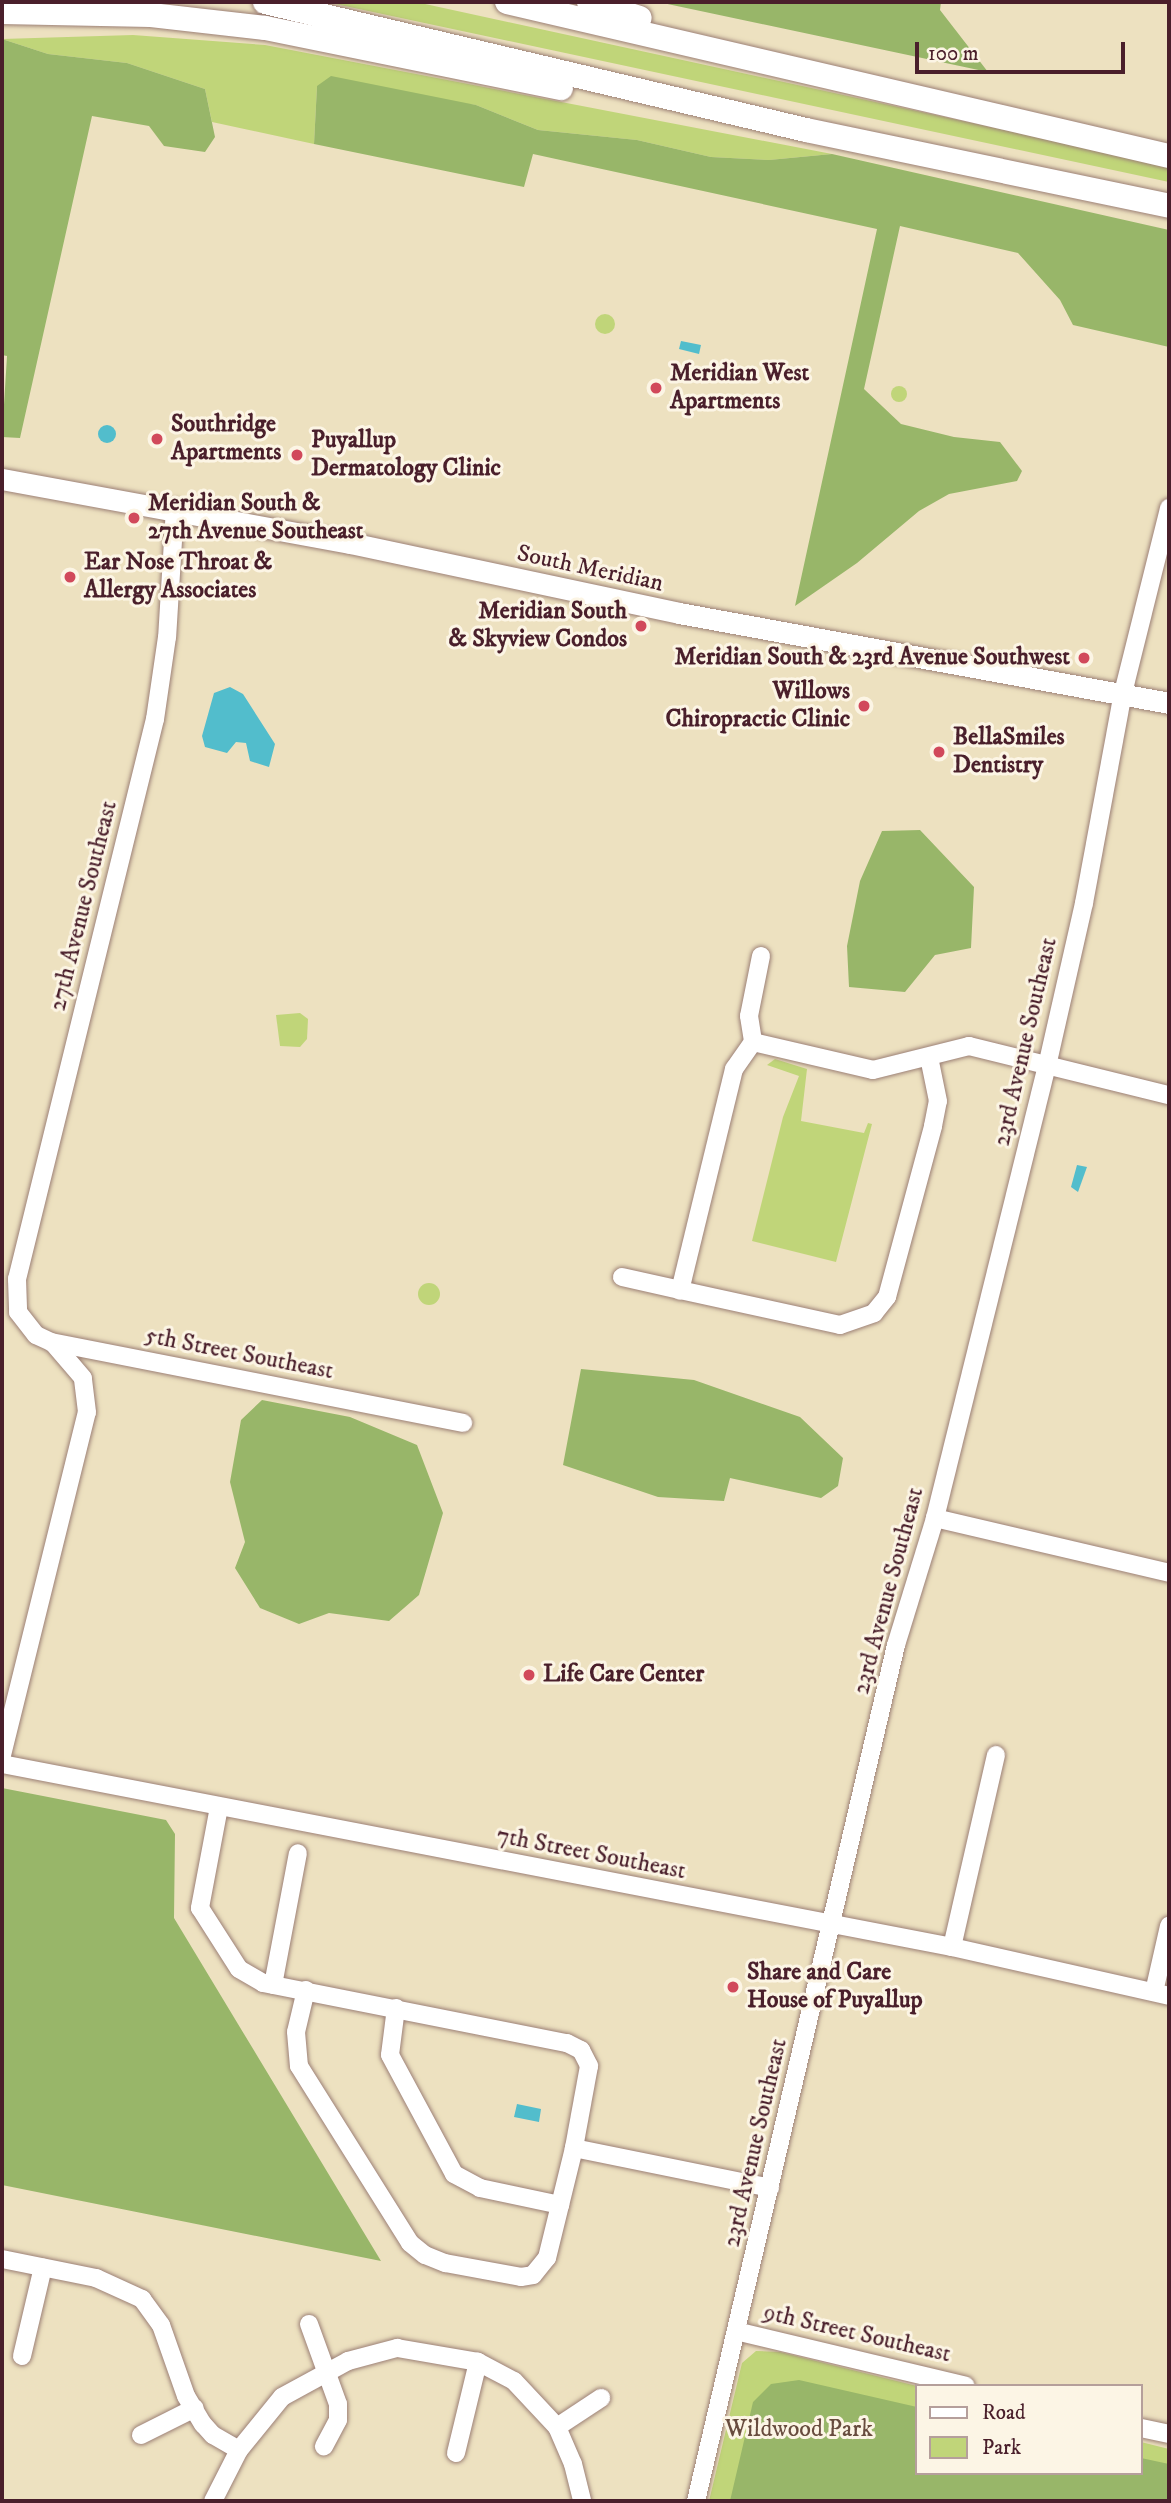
<!DOCTYPE html>
<style>
body{margin:0}
#map{position:relative;width:1171px;height:2503px;overflow:hidden;background:#ede1c0;font-family:"IM FELL DW Pica",serif}
div>[style]{position:absolute}
.green>*{inset:0;background:#c0d579}
.round{border-radius:50%}
.forest>*{inset:0;background:#98b669}
.water>*{inset:0;background:#52bdcc}
.roads{filter:drop-shadow(0 0 2px #9c8076) drop-shadow(0 0 2px #9c8076)}
.minor>*{height:18px;margin:-9px;padding:0 9px;transform-origin:9px;border-radius:9px;background:#fff}
.major>*{height:21px;margin:-10.5px;padding:0 10.5px;transform-origin:10.5px;border-radius:10.5px;background:#fff}
.highway>*{height:24px;margin:-12px;padding:0 12px;transform-origin:12px;border-radius:12px;background:#fff}
.dots>*{width:19px;height:19px;translate:-50% -50%;box-sizing:border-box;border:4px solid #fcf5e5;border-radius:50%}
span{translate:-50% -50%;white-space:nowrap;text-align:center;line-height:1.15;-webkit-text-stroke:6px #fcf5e5;paint-order:stroke}
.poi-label{font-size:24px;color:#4a1f2b;font-weight:700}
.left{translate:0 -50%;text-align:left}
.right{translate:-100% -50%;text-align:right}
.street-label{font-size:24px;color:#4a1f2b}
.park-label{font-size:24px;color:#684c3e}
.frame{position:absolute;inset:0;border:4px solid #4a1f2b;pointer-events:none}
.legend{position:absolute;left:915px;top:2384px;width:228px;height:91px;box-sizing:border-box;background:#fcf5e5;border:2px solid #b59f9b;margin:0;padding:9px 12px;list-style:none;font-size:21px;color:#4a1f2b}
.legend li{display:flex;align-items:center;gap:14px;height:35px}
.legend b{width:35px;border:2px solid #b59f9b}
.scale{position:absolute;left:915px;top:42px;width:210px;height:32px;box-sizing:border-box;border:4px solid #4a1f2b;border-top:0;padding-left:9px;font-size:21px;line-height:24px;white-space:nowrap;color:#4a1f2b;-webkit-text-stroke:5px #fcf5e5;paint-order:stroke}
</style>
<div id="map">
<div class="green">
<div style="clip-path:polygon(326px 2px,416px 2px,1169px 166px,1169px 182px)"></div>
<div style="clip-path:polygon(133px 35px,265px 45px,832px 154px,769px 160px,711px 157px,637px 140px,538px 130px,476px 105px,317px 86px,314px 144px,212px 122px,205px 89px,127px 63px,48px 54px,2px 39px)"></div>
<div class="round" style="left:595px;top:314px;width:20px;height:20px"></div>
<div class="round" style="left:891px;top:386px;width:16px;height:16px"></div>
<div style="clip-path:polygon(300px 1013px,308px 1019px,307px 1039px,300px 1047px,280px 1046px,276px 1015px)"></div>
<div style="clip-path:polygon(775px 1059px,807px 1069px,801px 1121px,864px 1133px,868px 1123px,872px 1124px,836px 1262px,752px 1241px,783px 1117px,799px 1076px,767px 1065px)"></div>
<div class="round" style="left:418px;top:1283px;width:22px;height:22px"></div>
<div style="clip-path:polygon(756px 2351px,780px 2352px,917px 2386px,917px 2473px,1141px 2473px,1141px 2442px,1169px 2449px,1169px 2501px,709px 2501px,742px 2363px)"></div>
</div>
<div class="forest">
<div style="clip-path:polygon(658px 2px,941px 2px,940px 10px,988px 72px)"></div>
<div style="clip-path:polygon(2px 39px,48px 54px,127px 63px,205px 89px,215px 137px,205px 152px,164px 146px,149px 126px,92px 116px,20px 438px,2px 437px,7px 356px,2px 355px)"></div>
<div style="clip-path:polygon(331px 76px,476px 105px,538px 130px,637px 140px,711px 157px,769px 160px,832px 154px,1169px 230px,1169px 347px,1073px 325px,1060px 300px,1018px 253px,900px 226px,864px 389px,901px 424px,954px 437px,1000px 442px,1022px 471px,1017px 481px,949px 494px,919px 511px,857px 563px,795px 606px,877px 229px,533px 154px,524px 187px,314px 144px,317px 86px)"></div>
<div style="clip-path:polygon(920px 830px,974px 887px,971px 948px,935px 955px,905px 992px,849px 987px,847px 946px,860px 881px,882px 831px)"></div>
<div style="clip-path:polygon(581px 1369px,694px 1380px,800px 1417px,843px 1458px,838px 1486px,821px 1498px,730px 1478px,724px 1501px,658px 1497px,563px 1465px)"></div>
<div style="clip-path:polygon(262px 1400px,350px 1417px,417px 1445px,443px 1513px,419px 1595px,389px 1621px,329px 1613px,299px 1624px,260px 1608px,235px 1568px,245px 1542px,230px 1482px,241px 1420px)"></div>
<div style="clip-path:polygon(2px 1788px,166px 1820px,175px 1834px,174px 1918px,381px 2261px,2px 2185px)"></div>
<div style="clip-path:polygon(799px 2380px,917px 2407px,917px 2473px,1141px 2473px,1141px 2458px,1169px 2464px,1169px 2501px,730px 2501px,753px 2402px,771px 2384px)"></div>
</div>
<div class="water">
<div style="clip-path:polygon(681px 341px,701px 345px,699px 354px,679px 349px)"></div>
<div class="round" style="left:98px;top:425px;width:18px;height:18px"></div>
<div style="clip-path:polygon(230px 687px,243px 694px,275px 744px,269px 767px,250px 761px,246px 743px,236px 742px,227px 753px,205px 747px,202px 736px,214px 693px)"></div>
<div style="clip-path:polygon(1077px 1165px,1087px 1167px,1078px 1192px,1071px 1187px)"></div>
<div style="clip-path:polygon(517px 2104px,541px 2109px,539px 2122px,514px 2117px)"></div>
</div>
<div class="roads">
<div class="minor">
<div style="left:175px;top:508px;width:129px;rotate:93.5deg"></div>
<div style="left:167px;top:637px;width:83px;rotate:98.3deg"></div>
<div style="left:155px;top:719px;width:577px;rotate:103.84deg"></div>
<div style="left:17px;top:1279px;width:33px;rotate:88deg"></div>
<div style="left:18px;top:1312px;width:29px;rotate:52deg"></div>
<div style="left:36px;top:1335px;width:17px;rotate:25deg"></div>
<div style="left:51px;top:1342px;width:420px;rotate:11.1deg"></div>
<div style="left:761px;top:956px;width:61px;rotate:101.3deg"></div>
<div style="left:749px;top:1016px;width:26px;rotate:81deg"></div>
<div style="left:753px;top:1042px;width:33px;rotate:125deg"></div>
<div style="left:734px;top:1069px;width:228px;rotate:103.7deg"></div>
<div style="left:680px;top:1290px;width:164px;rotate:12.3deg"></div>
<div style="left:840px;top:1325px;width:36px;rotate:-19deg"></div>
<div style="left:874px;top:1313px;width:21px;rotate:-51deg"></div>
<div style="left:887px;top:1297px;width:177px;rotate:-74.9deg"></div>
<div style="left:933px;top:1126px;width:25px;rotate:-79deg"></div>
<div style="left:938px;top:1101px;width:45px;rotate:-101.6deg"></div>
<div style="left:753px;top:1042px;width:123px;rotate:13.1deg"></div>
<div style="left:873px;top:1070px;width:99px;rotate:-14deg"></div>
<div style="left:969px;top:1046px;width:206px;rotate:13.8deg"></div>
<div style="left:622px;top:1277px;width:59px;rotate:12.6deg"></div>
<div style="left:935px;top:1518px;width:240px;rotate:13.2deg"></div>
<div style="left:2px;top:1755px;width:353px;rotate:-76.1deg"></div>
<div style="left:87px;top:1412px;width:34px;rotate:-97deg"></div>
<div style="left:83px;top:1378px;width:45px;rotate:-130.5deg"></div>
<div style="left:2px;top:1764px;width:967px;rotate:10.9deg"></div>
<div style="left:952px;top:1947px;width:222px;rotate:12.7deg"></div>
<div style="left:219px;top:1807px;width:103px;rotate:100.7deg"></div>
<div style="left:200px;top:1908px;width:72px;rotate:57.4deg"></div>
<div style="left:239px;top:1969px;width:28px;rotate:30deg"></div>
<div style="left:263px;top:1983px;width:310px;rotate:11.2deg"></div>
<div style="left:567px;top:2043px;width:16px;rotate:27deg"></div>
<div style="left:581px;top:2050px;width:18px;rotate:63deg"></div>
<div style="left:589px;top:2066px;width:83px;rotate:100.4deg"></div>
<div style="left:574px;top:2148px;width:200px;rotate:11.5deg"></div>
<div style="left:952px;top:1947px;width:197px;rotate:-77.1deg"></div>
<div style="left:273px;top:1985px;width:134px;rotate:-79.3deg"></div>
<div style="left:306px;top:1990px;width:43px;rotate:103.4deg"></div>
<div style="left:296px;top:2032px;width:34px;rotate:85deg"></div>
<div style="left:299px;top:2066px;width:209px;rotate:57.9deg"></div>
<div style="left:410px;top:2243px;width:19px;rotate:39deg"></div>
<div style="left:425px;top:2255px;width:22px;rotate:22deg"></div>
<div style="left:445px;top:2263px;width:77px;rotate:10.4deg"></div>
<div style="left:521px;top:2277px;width:12px;rotate:-9deg"></div>
<div style="left:533px;top:2275px;width:22px;rotate:-51deg"></div>
<div style="left:547px;top:2258px;width:113px;rotate:-76.2deg"></div>
<div style="left:1154px;top:1992px;width:68px;rotate:-77.2deg"></div>
<div style="left:396px;top:2008px;width:47px;rotate:97.3deg"></div>
<div style="left:390px;top:2055px;width:135px;rotate:61.7deg"></div>
<div style="left:454px;top:2174px;width:30px;rotate:28deg"></div>
<div style="left:480px;top:2188px;width:82px;rotate:12deg"></div>
<div style="left:2px;top:2259px;width:96px;rotate:11.4deg"></div>
<div style="left:96px;top:2278px;width:51px;rotate:24.5deg"></div>
<div style="left:142px;top:2299px;width:32px;rotate:54deg"></div>
<div style="left:161px;top:2325px;width:75px;rotate:70.6deg"></div>
<div style="left:186px;top:2396px;width:33px;rotate:59deg"></div>
<div style="left:203px;top:2424px;width:15px;rotate:48deg"></div>
<div style="left:213px;top:2435px;width:30px;rotate:30deg"></div>
<div style="left:309px;top:2324px;width:85px;rotate:70.1deg"></div>
<div style="left:338px;top:2404px;width:16px;rotate:90deg"></div>
<div style="left:338px;top:2420px;width:30px;rotate:118deg"></div>
<div style="left:736px;top:2331px;width:236px;rotate:13.4deg"></div>
<div style="left:22px;top:2356px;width:91px;rotate:-76.7deg"></div>
<div style="left:557px;top:2427px;width:53px;rotate:-33.4deg"></div>
<div style="left:1141px;top:2428px;width:29px;rotate:12deg"></div>
<div style="left:141px;top:2435px;width:60px;rotate:-26.6deg"></div>
<div style="left:456px;top:2453px;width:94px;rotate:-76.4deg"></div>
<div style="left:213px;top:2501px;width:57px;rotate:-63deg"></div>
<div style="left:239px;top:2450px;width:68px;rotate:-50.9deg"></div>
<div style="left:282px;top:2397px;width:75px;rotate:-28.6deg"></div>
<div style="left:348px;top:2361px;width:51px;rotate:-14.9deg"></div>
<div style="left:397px;top:2348px;width:82px;rotate:9.8deg"></div>
<div style="left:478px;top:2362px;width:41px;rotate:27.8deg"></div>
<div style="left:514px;top:2381px;width:63px;rotate:46.9deg"></div>
<div style="left:557px;top:2427px;width:40px;rotate:66.6deg"></div>
<div style="left:573px;top:2464px;width:38px;rotate:76deg"></div>
<div style="left:696px;top:2501px;width:879px;rotate:-76.85deg"></div>
<div style="left:896px;top:1645px;width:133px;rotate:-72.9deg"></div>
<div style="left:935px;top:1518px;width:466px;rotate:-76.1deg"></div>
<div style="left:1047px;top:1066px;width:167px;rotate:-77.2deg"></div>
<div style="left:1084px;top:903px;width:214px;rotate:-79.5deg"></div>
<div style="left:1123px;top:693px;width:191px;rotate:-76deg"></div>
</div>
<div class="major">
<div style="left:2px;top:479px;width:354px;rotate:10.4deg"></div>
<div style="left:350px;top:543px;width:336px;rotate:12deg"></div>
<div style="left:679px;top:613px;width:498px;rotate:10.4deg"></div>
</div>
<div class="highway">
<div style="left:265px;top:2px;width:556px;rotate:13.31deg"></div>
<div style="left:806px;top:130px;width:371px;rotate:11.8deg"></div>
<div style="left:507px;top:2px;width:680px;rotate:13.1deg"></div>
<div style="left:589px;top:2px;width:53px;rotate:17.4deg"></div>
<div style="left:2px;top:12px;width:149px;rotate:1.2deg"></div>
<div style="left:151px;top:15px;width:115px;rotate:6.5deg"></div>
<div style="left:265px;top:28px;width:302px;rotate:11.5deg"></div>
</div>
</div>
<div class="dots">
<div style="left:656px;top:388px;background:#d1495b"></div>
<div style="left:157px;top:439px;background:#d1495b"></div>
<div style="left:297px;top:455px;background:#d1495b"></div>
<div style="left:134px;top:518px;background:#d1495b"></div>
<div style="left:70px;top:577px;background:#d1495b"></div>
<div style="left:641px;top:626px;background:#d1495b"></div>
<div style="left:1084px;top:658px;background:#d1495b"></div>
<div style="left:864px;top:706px;background:#d1495b"></div>
<div style="left:939px;top:752px;background:#d1495b"></div>
<div style="left:529px;top:1675px;background:#d1495b"></div>
<div style="left:733px;top:1987px;background:#d1495b"></div>
</div>
<div class="poi-label">
<span class="left" style="left:670px;top:388px">Meridian West<br>Apartments</span>
<span class="left" style="left:171px;top:439px">Southridge<br>Apartments</span>
<span class="left" style="left:311px;top:455px">Puyallup<br>Dermatology Clinic</span>
<span class="left" style="left:148px;top:518px">Meridian South &amp;<br>27th Avenue Southeast</span>
<span class="left" style="left:84px;top:577px">Ear Nose Throat &amp;<br>Allergy Associates</span>
<span class="right" style="left:627px;top:626px">Meridian South<br>&amp; Skyview Condos</span>
<span class="right" style="left:1070px;top:658px">Meridian South &amp; 23rd Avenue Southwest</span>
<span class="right" style="left:850px;top:706px">Willows<br>Chiropractic Clinic</span>
<span class="left" style="left:953px;top:752px">BellaSmiles<br>Dentistry</span>
<span class="left" style="left:543px;top:1675px">Life Care Center</span>
<span class="left" style="left:747px;top:1987px">Share and Care<br>House of Puyallup</span>
</div>
<div class="street-label">
<span style="left:590px;top:569px;rotate:12deg">South Meridian</span>
<span style="left:84px;top:906px;rotate:-76deg">27th Avenue Southeast</span>
<span style="left:1026px;top:1042px;rotate:-77deg">23rd Avenue Southeast</span>
<span style="left:239px;top:1354px;rotate:11deg">5th Street Southeast</span>
<span style="left:889px;top:1591px;rotate:-75deg">23rd Avenue Southeast</span>
<span style="left:591px;top:1854px;rotate:11deg">7th Street Southeast</span>
<span style="left:756px;top:2143px;rotate:-77deg">23rd Avenue Southeast</span>
<span style="left:857px;top:2334px;rotate:13deg">9th Street Southeast</span>
</div>
<div class="park-label">
<span style="left:799px;top:2430px">Wildwood Park</span>
</div>
<div class="frame"></div>
<ul class="legend">
<li><b style="height:9px;background:#fff"></b>Road</li>
<li><b style="height:19px;background:#c0d579"></b>Park</li>
</ul>
<div class="scale">100 m</div>
</div>
